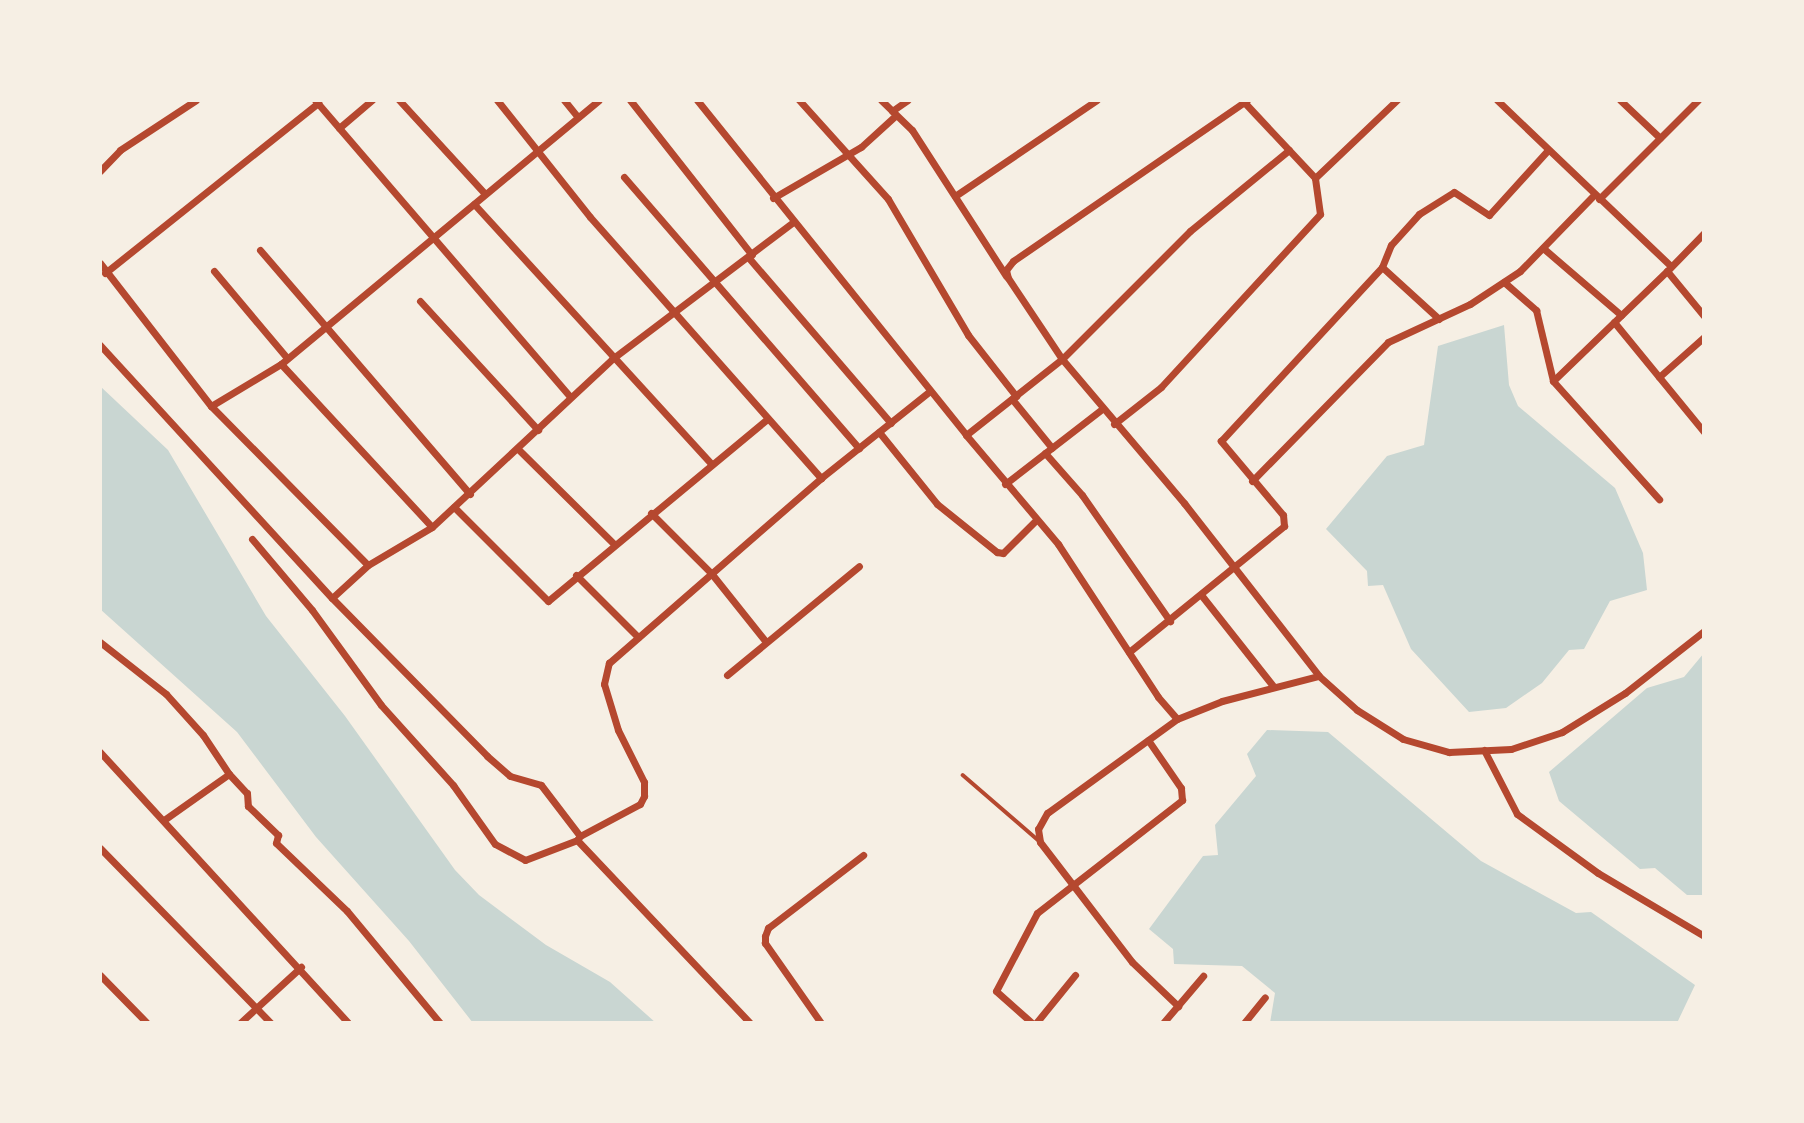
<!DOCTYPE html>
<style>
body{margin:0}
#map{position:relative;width:1804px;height:1123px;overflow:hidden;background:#f6efe4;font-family:Helvetica,sans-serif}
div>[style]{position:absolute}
.water>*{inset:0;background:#c9d6d2}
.service>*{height:3.5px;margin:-1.75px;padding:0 1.75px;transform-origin:1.75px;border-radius:1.75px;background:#b5482f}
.minor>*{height:7px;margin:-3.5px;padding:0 3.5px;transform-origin:3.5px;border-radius:3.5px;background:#b5482f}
span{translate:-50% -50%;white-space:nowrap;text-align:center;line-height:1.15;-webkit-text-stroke:7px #f6efe4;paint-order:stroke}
.frame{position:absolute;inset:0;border:102px solid #f6efe4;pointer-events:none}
</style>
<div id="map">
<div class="water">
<div style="clip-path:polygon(1504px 325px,1509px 385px,1518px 406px,1615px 488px,1643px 553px,1647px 590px,1610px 601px,1584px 649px,1569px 650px,1542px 683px,1506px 708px,1469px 712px,1411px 649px,1383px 585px,1368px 586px,1367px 571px,1326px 529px,1387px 456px,1424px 445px,1438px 346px)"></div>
<div style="clip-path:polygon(100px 386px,168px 450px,266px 616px,345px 716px,455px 870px,479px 895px,546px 945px,610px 982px,656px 1023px,473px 1023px,409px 941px,316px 837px,237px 732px,100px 609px)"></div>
<div style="clip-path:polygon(1704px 653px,1704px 895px,1687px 895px,1655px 868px,1640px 869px,1559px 801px,1549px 772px,1647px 688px,1684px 677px)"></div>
<div style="clip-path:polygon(1267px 730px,1328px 732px,1481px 861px,1576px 913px,1591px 912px,1695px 985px,1677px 1023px,1270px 1023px,1275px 993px,1242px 966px,1174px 964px,1173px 949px,1149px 929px,1203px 856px,1218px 855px,1215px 825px,1256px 776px,1247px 754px)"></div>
</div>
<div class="service">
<div style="left:963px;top:775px;width:99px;rotate:40.9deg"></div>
</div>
<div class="minor">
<div style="left:315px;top:100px;width:391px;rotate:49.3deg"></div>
<div style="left:399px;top:100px;width:127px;rotate:47.5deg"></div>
<div style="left:497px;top:100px;width:149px;rotate:51.5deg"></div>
<div style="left:590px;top:217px;width:349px;rotate:48.5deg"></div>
<div style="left:564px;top:100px;width:22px;rotate:51deg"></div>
<div style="left:630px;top:100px;width:197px;rotate:51.8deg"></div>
<div style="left:697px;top:100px;width:430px;rotate:51.2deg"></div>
<div style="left:966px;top:435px;width:122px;rotate:-38.4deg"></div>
<div style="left:1062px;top:359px;width:97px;rotate:-123.7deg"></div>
<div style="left:1008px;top:278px;width:8px;rotate:-104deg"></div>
<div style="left:1006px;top:270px;width:11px;rotate:-52deg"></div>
<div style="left:1013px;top:261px;width:284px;rotate:-34.5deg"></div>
<div style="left:799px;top:100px;width:133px;rotate:48deg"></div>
<div style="left:888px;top:199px;width:158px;rotate:59.5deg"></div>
<div style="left:968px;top:335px;width:78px;rotate:51.8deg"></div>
<div style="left:881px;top:100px;width:43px;rotate:44.1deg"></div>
<div style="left:912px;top:130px;width:174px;rotate:57.2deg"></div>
<div style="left:1497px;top:100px;width:240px;rotate:43.7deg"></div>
<div style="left:1620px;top:100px;width:55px;rotate:43.5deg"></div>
<div style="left:1244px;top:102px;width:104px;rotate:46.9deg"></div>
<div style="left:892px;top:111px;width:19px;rotate:-35deg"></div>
<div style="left:339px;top:128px;width:43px;rotate:-40.3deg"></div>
<div style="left:1289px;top:150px;width:128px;rotate:140.7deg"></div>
<div style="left:1190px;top:231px;width:181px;rotate:135deg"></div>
<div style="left:1062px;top:359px;width:189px;rotate:49.7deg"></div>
<div style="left:1184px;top:503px;width:219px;rotate:52deg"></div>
<div style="left:1319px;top:676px;width:51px;rotate:41.8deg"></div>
<div style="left:1357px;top:710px;width:54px;rotate:32.2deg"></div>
<div style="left:1403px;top:739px;width:48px;rotate:15.8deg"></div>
<div style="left:1449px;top:752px;width:62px;rotate:-2.8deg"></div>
<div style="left:1511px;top:749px;width:54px;rotate:-18.4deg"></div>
<div style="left:1562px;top:732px;width:74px;rotate:-31.8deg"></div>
<div style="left:1625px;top:693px;width:100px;rotate:-38.1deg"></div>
<div style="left:100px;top:171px;width:29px;rotate:-46deg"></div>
<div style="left:120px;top:150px;width:91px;rotate:-33.3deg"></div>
<div style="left:624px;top:177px;width:359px;rotate:49.1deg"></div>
<div style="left:955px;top:196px;width:171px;rotate:-34.1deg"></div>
<div style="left:773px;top:198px;width:102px;rotate:-30.1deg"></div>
<div style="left:861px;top:147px;width:47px;rotate:-42.4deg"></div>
<div style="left:1599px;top:199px;width:140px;rotate:-45deg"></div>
<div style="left:474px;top:204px;width:352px;rotate:47.6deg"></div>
<div style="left:1704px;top:233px;width:53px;rotate:134.2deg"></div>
<div style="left:1667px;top:271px;width:58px;rotate:50.6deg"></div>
<div style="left:1543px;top:248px;width:103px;rotate:40.7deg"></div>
<div style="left:260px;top:250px;width:322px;rotate:49.3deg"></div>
<div style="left:748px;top:257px;width:219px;rotate:49.3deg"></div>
<div style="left:100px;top:263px;width:181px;rotate:52.2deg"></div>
<div style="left:211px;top:406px;width:223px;rotate:45.4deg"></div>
<div style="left:1382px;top:267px;width:77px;rotate:42.4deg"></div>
<div style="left:214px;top:271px;width:114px;rotate:50deg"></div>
<div style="left:105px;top:273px;width:273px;rotate:-38.6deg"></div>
<div style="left:1504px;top:282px;width:43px;rotate:41.2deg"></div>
<div style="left:1536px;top:310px;width:73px;rotate:76.5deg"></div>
<div style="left:1553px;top:381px;width:159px;rotate:48.1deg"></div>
<div style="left:420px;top:301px;width:175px;rotate:47.5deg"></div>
<div style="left:1614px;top:322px;width:142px;rotate:50.7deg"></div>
<div style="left:100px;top:345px;width:343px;rotate:47.5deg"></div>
<div style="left:332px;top:598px;width:221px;rotate:45.5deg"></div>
<div style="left:487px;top:756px;width:30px;rotate:41deg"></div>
<div style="left:510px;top:776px;width:32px;rotate:16deg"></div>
<div style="left:541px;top:785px;width:64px;rotate:52.6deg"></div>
<div style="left:580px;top:836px;width:5px;rotate:127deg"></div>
<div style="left:577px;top:840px;width:252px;rotate:46.6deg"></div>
<div style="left:281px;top:364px;width:222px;rotate:47.2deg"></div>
<div style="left:1659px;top:377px;width:60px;rotate:-41.6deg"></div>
<div style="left:1553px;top:381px;width:158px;rotate:-44deg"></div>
<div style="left:1012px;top:399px;width:63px;rotate:50.8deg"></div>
<div style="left:211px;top:406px;width:82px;rotate:-31deg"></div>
<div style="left:281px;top:364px;width:413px;rotate:-39.7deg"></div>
<div style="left:1114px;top:424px;width:60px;rotate:-38.2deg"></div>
<div style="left:1161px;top:387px;width:235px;rotate:-47.4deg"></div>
<div style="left:1320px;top:214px;width:36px;rotate:-98deg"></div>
<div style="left:1315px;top:178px;width:113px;rotate:-43.6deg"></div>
<div style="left:879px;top:432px;width:92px;rotate:51.1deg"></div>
<div style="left:937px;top:504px;width:77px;rotate:38.7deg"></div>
<div style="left:997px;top:552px;width:6px;rotate:9deg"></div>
<div style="left:1003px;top:553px;width:45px;rotate:-45deg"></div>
<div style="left:966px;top:435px;width:143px;rotate:49.8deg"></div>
<div style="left:1058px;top:544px;width:183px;rotate:56.8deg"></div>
<div style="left:1158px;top:697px;width:29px;rotate:49deg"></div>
<div style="left:1177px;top:719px;width:48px;rotate:-21.8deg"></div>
<div style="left:1222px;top:701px;width:100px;rotate:-14.5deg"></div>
<div style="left:518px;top:449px;width:135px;rotate:44.7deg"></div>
<div style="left:1045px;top:453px;width:56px;rotate:48.6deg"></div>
<div style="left:1082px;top:495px;width:154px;rotate:55.1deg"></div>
<div style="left:1252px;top:481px;width:194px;rotate:-45.6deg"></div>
<div style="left:1388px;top:342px;width:90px;rotate:-24.9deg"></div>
<div style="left:1470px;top:304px;width:60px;rotate:-33.4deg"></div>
<div style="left:1520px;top:271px;width:107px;rotate:-45.8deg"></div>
<div style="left:1005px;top:484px;width:123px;rotate:-37.7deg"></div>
<div style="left:454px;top:507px;width:133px;rotate:45deg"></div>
<div style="left:548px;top:601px;width:283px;rotate:-39.7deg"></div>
<div style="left:651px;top:513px;width:85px;rotate:45deg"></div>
<div style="left:711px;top:573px;width:88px;rotate:51.4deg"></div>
<div style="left:252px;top:539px;width:93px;rotate:49.8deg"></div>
<div style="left:312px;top:610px;width:117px;rotate:54deg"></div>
<div style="left:381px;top:705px;width:108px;rotate:48deg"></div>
<div style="left:453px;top:785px;width:72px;rotate:54.6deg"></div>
<div style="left:495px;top:844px;width:34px;rotate:28deg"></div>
<div style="left:525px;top:860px;width:56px;rotate:-21deg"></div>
<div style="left:576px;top:575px;width:88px;rotate:45deg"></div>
<div style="left:1202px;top:596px;width:115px;rotate:51.7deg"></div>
<div style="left:332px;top:598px;width:49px;rotate:-42.5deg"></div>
<div style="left:368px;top:565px;width:74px;rotate:-30.7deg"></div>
<div style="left:432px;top:527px;width:246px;rotate:-43deg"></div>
<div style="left:612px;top:359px;width:226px;rotate:-37.1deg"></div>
<div style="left:100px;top:642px;width:84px;rotate:38.2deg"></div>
<div style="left:166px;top:694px;width:55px;rotate:47.9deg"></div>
<div style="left:203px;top:735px;width:47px;rotate:56.3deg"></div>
<div style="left:229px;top:774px;width:80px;rotate:144.7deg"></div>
<div style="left:1129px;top:652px;width:200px;rotate:-39.1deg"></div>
<div style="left:1284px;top:526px;width:11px;rotate:-95deg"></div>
<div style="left:1283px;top:515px;width:97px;rotate:-130deg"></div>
<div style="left:1221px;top:441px;width:237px;rotate:-47.2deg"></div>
<div style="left:1382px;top:267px;width:24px;rotate:-68deg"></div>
<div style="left:1391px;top:245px;width:42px;rotate:-47.9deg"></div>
<div style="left:1419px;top:214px;width:41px;rotate:-32.2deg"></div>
<div style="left:1454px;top:192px;width:42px;rotate:33.3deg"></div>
<div style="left:1489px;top:215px;width:88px;rotate:-47.8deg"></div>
<div style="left:727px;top:675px;width:171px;rotate:-39.5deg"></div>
<div style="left:1177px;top:719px;width:160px;rotate:144.1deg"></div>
<div style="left:1047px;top:813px;width:18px;rotate:119deg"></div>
<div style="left:1038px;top:829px;width:13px;rotate:81deg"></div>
<div style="left:1040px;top:842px;width:151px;rotate:52.5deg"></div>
<div style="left:1132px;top:962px;width:64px;rotate:43.7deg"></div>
<div style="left:1484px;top:750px;width:72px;rotate:62.7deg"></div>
<div style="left:1517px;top:814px;width:100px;rotate:36.1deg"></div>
<div style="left:1598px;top:873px;width:123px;rotate:30.7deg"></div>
<div style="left:100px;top:752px;width:367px;rotate:47.5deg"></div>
<div style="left:229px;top:774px;width:26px;rotate:47deg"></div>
<div style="left:247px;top:793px;width:13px;rotate:86deg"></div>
<div style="left:248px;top:806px;width:42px;rotate:44deg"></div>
<div style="left:278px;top:835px;width:8px;rotate:104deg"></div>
<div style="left:276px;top:843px;width:98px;rotate:43.8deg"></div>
<div style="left:347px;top:911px;width:146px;rotate:50.3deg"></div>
<div style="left:580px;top:836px;width:68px;rotate:-28.1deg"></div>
<div style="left:640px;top:804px;width:9px;rotate:-63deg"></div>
<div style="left:644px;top:796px;width:14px;rotate:-90deg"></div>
<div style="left:644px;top:782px;width:58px;rotate:-116.6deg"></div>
<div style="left:618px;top:730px;width:48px;rotate:-106.9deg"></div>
<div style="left:604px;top:684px;width:22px;rotate:-77deg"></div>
<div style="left:609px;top:663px;width:281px;rotate:-41.1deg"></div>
<div style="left:821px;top:478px;width:139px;rotate:-38.6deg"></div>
<div style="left:100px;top:848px;width:245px;rotate:45.7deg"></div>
<div style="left:100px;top:975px;width:67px;rotate:45.6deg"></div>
<div style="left:240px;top:1023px;width:83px;rotate:-42.6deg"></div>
<div style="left:821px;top:1023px;width:98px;rotate:-125deg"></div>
<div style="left:765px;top:943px;width:7px;rotate:-90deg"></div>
<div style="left:765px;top:936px;width:9px;rotate:-69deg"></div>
<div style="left:768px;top:928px;width:120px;rotate:-37.5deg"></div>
<div style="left:1032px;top:1023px;width:48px;rotate:-138.4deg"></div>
<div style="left:996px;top:991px;width:88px;rotate:-62.3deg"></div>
<div style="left:1037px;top:913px;width:184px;rotate:-37.9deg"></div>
<div style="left:1182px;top:800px;width:12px;rotate:-95deg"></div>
<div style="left:1181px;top:788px;width:58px;rotate:-124.5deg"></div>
<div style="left:1036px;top:1023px;width:62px;rotate:-50.9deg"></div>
<div style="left:1163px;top:1023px;width:62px;rotate:-49.6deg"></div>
<div style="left:1244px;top:1023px;width:33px;rotate:-51deg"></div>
</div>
<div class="frame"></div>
</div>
